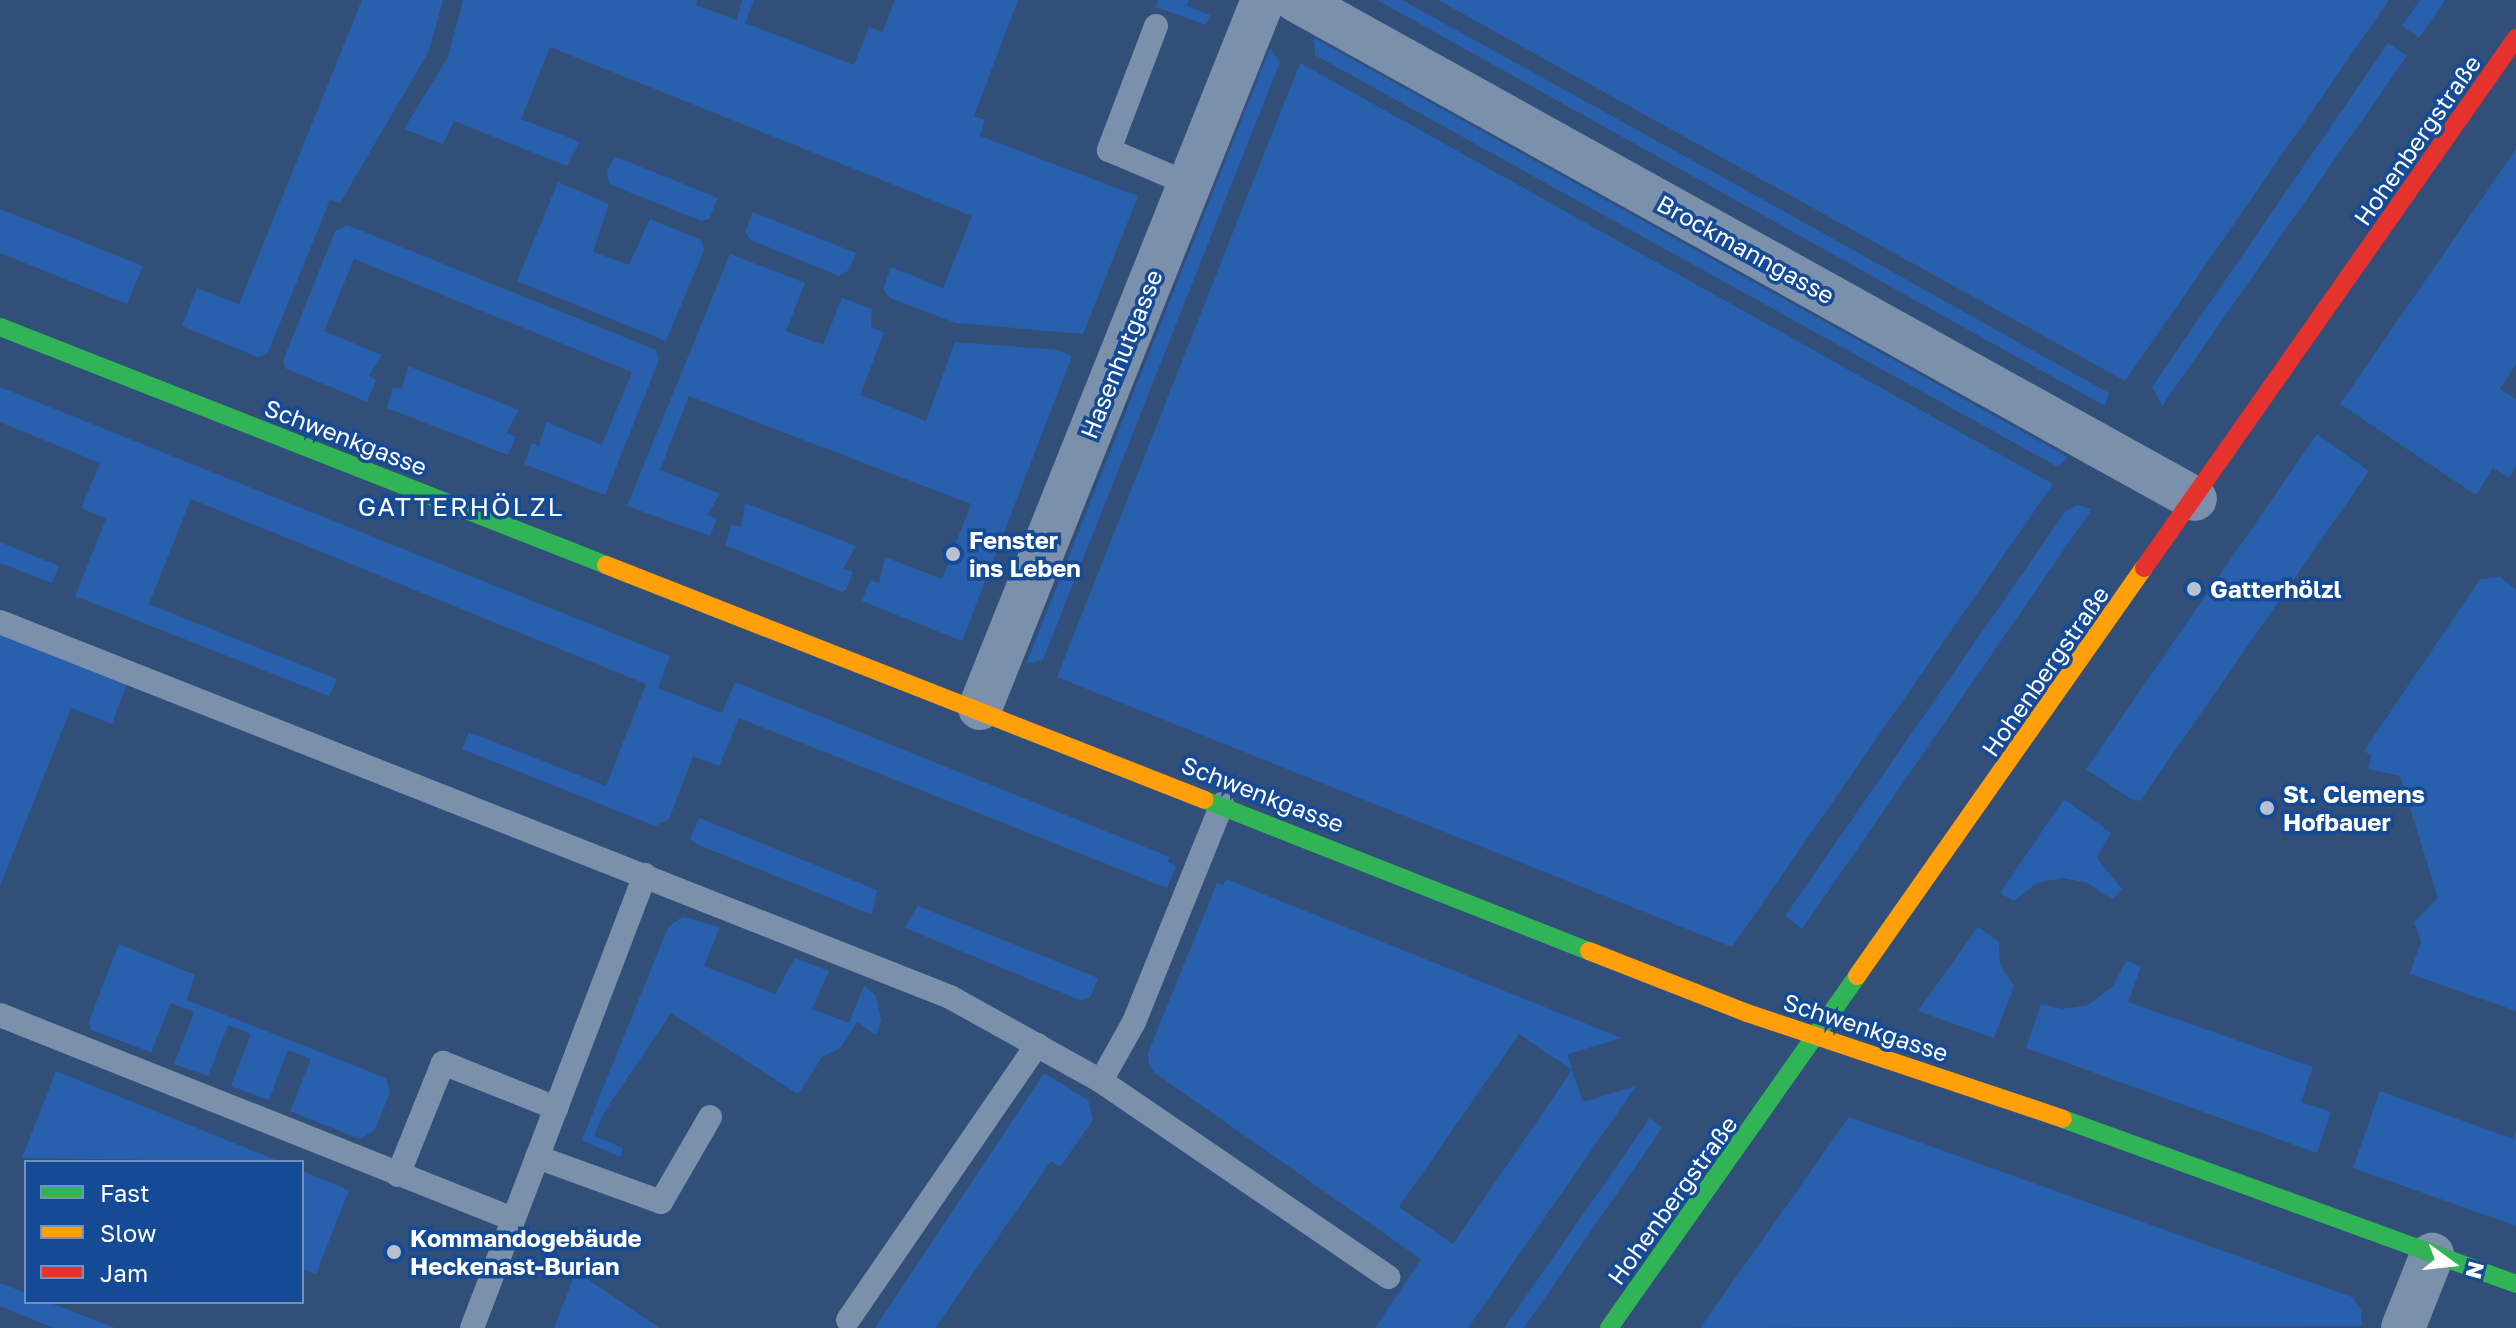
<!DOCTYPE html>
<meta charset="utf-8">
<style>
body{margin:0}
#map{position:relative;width:2516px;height:1328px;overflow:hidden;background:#314f79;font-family:"Golos Text",sans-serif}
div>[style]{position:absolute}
.green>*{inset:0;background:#2860ad}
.lane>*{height:24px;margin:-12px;padding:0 12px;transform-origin:12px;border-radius:12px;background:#7b90ab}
.street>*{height:44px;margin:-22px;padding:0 22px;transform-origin:22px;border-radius:22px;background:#7b90ab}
.fast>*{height:18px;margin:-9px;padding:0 9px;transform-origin:9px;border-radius:9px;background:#30b455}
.slow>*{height:18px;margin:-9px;padding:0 9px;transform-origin:9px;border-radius:9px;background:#ff9f0a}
.jam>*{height:18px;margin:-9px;padding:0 9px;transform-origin:9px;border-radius:9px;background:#e5322d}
.dots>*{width:22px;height:22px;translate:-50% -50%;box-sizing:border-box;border:4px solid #144a96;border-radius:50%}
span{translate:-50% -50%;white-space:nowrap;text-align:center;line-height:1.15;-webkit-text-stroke:7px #144a96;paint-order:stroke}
.street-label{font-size:24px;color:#fff}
.poi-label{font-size:24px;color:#fff;font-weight:700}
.left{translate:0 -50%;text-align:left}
.neighbourhood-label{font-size:26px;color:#fff;letter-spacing:2px}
.legend{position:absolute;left:24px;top:1160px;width:280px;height:144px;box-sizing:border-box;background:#144a96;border:2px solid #7292c0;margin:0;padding:10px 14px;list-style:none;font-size:24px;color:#fff}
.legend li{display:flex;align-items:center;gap:16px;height:40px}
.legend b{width:40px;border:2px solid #7292c0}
.north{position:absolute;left:2412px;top:1224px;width:80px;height:80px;-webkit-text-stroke:6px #144a96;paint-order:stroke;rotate:105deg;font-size:22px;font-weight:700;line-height:32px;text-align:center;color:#fff}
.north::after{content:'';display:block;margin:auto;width:28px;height:36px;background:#fff;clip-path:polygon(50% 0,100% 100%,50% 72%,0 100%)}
</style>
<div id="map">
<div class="green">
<div style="clip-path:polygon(362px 0,443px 0,429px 51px,340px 203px,330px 200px,267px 355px,258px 357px,182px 326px,197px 288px,239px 304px)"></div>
<div style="clip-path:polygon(463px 0,697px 0,696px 5px,737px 20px,742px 0,754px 0,745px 23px,854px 65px,869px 27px,882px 32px,895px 0,1018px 0,974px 116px,985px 120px,980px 136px,1138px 196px,1083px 334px,956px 323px,890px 298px,883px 289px,891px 267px,943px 288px,972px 216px,550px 47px,521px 119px,580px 142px,567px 166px,454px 121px,443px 144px,404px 129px,448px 57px)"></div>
<div style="clip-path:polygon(1158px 0,1189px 0,1187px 6px,1210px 15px,1206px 25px,1156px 7px)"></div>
<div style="clip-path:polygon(1377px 0,1402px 0,1762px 199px,2109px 393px,2105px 406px)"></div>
<div style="clip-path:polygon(1438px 0,2389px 0,2125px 381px)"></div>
<div style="clip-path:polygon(2420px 0,2445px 0,2419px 38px,2402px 26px)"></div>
<div style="clip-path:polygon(1314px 38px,2068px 457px,2058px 467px,1315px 55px)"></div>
<div style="clip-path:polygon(2388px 43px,2407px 56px,2162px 406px,2152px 387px)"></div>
<div style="clip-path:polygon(1270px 48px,1280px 62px,1043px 660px,1026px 664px)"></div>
<div style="clip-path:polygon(1300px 63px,2053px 484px,1732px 947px,1057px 677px)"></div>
<div style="clip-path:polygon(2516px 149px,2516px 364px,2500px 389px,2516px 399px,2516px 466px,2509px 478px,2493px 468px,2476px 495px,2340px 404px)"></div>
<div style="clip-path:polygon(614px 156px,718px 198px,709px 219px,701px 221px,609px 184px,607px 172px)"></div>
<div style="clip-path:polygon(558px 182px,609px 204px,593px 252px,629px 265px,650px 219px,701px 240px,704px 250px,666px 341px,517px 281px)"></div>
<div style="clip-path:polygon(0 209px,143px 266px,127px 304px,0 253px)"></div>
<div style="clip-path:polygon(753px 212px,856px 253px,849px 270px,839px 276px,751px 240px,745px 232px)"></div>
<div style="clip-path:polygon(347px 225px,656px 350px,659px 360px,605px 495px,524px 464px,532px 443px,539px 446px,546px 422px,602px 445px,632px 372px,354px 259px,324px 331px,382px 355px,369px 376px,376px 380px,367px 402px,285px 368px,283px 361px,335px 231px)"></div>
<div style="clip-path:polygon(730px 254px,805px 283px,786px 331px,823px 345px,842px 298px,872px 309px,871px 327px,884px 333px,860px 395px,926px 421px,955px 342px,1059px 350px,1072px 356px,962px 641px,862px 601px,870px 580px,879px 583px,885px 557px,942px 579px,971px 504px,689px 396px,660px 470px,720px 494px,707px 515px,717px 519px,710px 536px,627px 506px)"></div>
<div style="clip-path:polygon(408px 366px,519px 410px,506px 433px,516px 437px,508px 455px,387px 408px,393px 387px,402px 389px)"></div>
<div style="clip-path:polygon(0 387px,670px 656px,658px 688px,722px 713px,735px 682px,1170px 857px,1168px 862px,1176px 866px,1167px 888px,739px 718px,719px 766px,693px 756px,669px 819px,655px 826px,462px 749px,469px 732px,606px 786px,646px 684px,191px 499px,149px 604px,337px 679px,329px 696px,75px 596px,106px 519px,81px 508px,100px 463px,0 422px)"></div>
<div style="clip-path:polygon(2317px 434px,2369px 471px,2140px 801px,2131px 799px,2086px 769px)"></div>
<div style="clip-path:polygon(745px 503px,856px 546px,843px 569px,853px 572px,846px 590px,842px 592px,725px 545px,732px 524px,741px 527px)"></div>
<div style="clip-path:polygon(2077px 505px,2092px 509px,1802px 929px,1785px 916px,2065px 512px)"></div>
<div style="clip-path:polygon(0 542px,59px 566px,52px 583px,0 563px)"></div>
<div style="clip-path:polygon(2500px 577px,2516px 590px,2516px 1011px,2410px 974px,2421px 941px,2414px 922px,2438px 898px,2400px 776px,2368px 769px,2371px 755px,2364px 751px,2480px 579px)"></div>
<div style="clip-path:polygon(0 634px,127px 684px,112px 724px,71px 708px,0 886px)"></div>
<div style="clip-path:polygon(2064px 799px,2111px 833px,2097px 858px,2122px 889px,2112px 900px,2088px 883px,2063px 878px,2037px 883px,2014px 901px,2000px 893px)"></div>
<div style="clip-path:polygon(699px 818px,877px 890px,872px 915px,694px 843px,690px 838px)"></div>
<div style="clip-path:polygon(1226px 879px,1622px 1038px,1568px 1054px,1568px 1055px,1572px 1070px,1519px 1034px,1399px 1207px,1453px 1244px,1572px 1070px,1583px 1102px,1636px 1086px,1468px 1328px,1375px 1328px,1421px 1259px,1155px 1073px,1149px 1064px,1148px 1053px,1217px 883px,1223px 885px)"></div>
<div style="clip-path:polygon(918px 906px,1098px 978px,1091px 996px,1082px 1001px,905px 928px)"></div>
<div style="clip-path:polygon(682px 917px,720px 927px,704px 966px,775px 994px,795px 958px,829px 971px,812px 1009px,849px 1023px,864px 985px,876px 996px,881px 1021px,876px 1035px,857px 1022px,840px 1048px,822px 1057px,798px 1094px,671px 1013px,603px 1114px,594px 1136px,623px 1148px,620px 1157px,582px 1140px,668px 927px)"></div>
<div style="clip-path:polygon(1978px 927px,1999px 942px,2000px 965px,2014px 986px,1994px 1038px,1918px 1011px)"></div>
<div style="clip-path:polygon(119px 944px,195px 975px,187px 1000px,386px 1078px,390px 1092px,375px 1130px,360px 1139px,290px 1111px,311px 1059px,288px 1050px,269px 1100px,231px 1086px,251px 1034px,228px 1025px,208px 1076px,174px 1064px,194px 1012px,171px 1003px,151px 1052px,91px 1030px,89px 1021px)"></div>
<div style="clip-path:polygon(2126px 961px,2141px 966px,2128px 1002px,2313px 1067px,2301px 1102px,2331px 1112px,2317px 1153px,2026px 1048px,2041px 1004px,2062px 1009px,2088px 1005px,2113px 986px)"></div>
<div style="clip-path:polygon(56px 1071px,281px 1162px,22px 1158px)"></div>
<div style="clip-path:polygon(1044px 1073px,1088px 1100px,1093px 1120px,1060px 1167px,1051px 1161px,935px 1328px,875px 1328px)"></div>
<div style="clip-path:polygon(2380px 1091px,2513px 1139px,2516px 1132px,2516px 1226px,2353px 1168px)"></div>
<div style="clip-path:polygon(1849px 1117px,2352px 1297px,2361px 1310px,2362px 1326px,1700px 1328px)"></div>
<div style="clip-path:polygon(1650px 1118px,1662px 1128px,1524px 1328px,1504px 1328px)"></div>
<div style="clip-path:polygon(302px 1171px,349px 1190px,316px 1274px,302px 1269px)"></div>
<div style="clip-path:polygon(576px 1271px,643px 1317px,660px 1328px,554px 1328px)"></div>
<div style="clip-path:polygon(0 1283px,26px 1293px,26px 1302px,48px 1302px,115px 1328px,54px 1328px,0 1306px)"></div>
</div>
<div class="lane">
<div style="left:1156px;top:26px;width:133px;rotate:110.8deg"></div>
<div style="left:1109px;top:150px;width:87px;rotate:23deg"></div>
<div style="left:0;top:622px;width:1021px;rotate:21.54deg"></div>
<div style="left:950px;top:997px;width:173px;rotate:29.1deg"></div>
<div style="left:1101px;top:1081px;width:348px;rotate:34.3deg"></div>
<div style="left:0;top:1015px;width:552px;rotate:21.69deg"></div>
<div style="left:1101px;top:1081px;width:68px;rotate:-60.8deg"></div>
<div style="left:1134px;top:1022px;width:235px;rotate:-68deg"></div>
<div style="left:537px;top:1157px;width:132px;rotate:19.9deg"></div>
<div style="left:661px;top:1202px;width:98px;rotate:-60deg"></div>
<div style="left:398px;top:1175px;width:121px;rotate:-68.1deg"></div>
<div style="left:443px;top:1063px;width:122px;rotate:21.7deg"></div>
<div style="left:848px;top:1320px;width:334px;rotate:-55.5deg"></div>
<div style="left:472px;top:1328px;width:485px;rotate:-69.1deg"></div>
</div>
<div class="street">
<div style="left:1296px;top:0;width:1028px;rotate:29.03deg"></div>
<div style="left:980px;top:708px;width:762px;rotate:-68.21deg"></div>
<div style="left:2403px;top:1328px;width:79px;rotate:-68.3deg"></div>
</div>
<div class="fast">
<div style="left:0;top:327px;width:651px;rotate:21.44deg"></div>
<div style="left:1205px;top:800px;width:413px;rotate:21.5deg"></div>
<div style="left:2063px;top:1119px;width:482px;rotate:20deg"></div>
<div style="left:1609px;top:1328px;width:431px;rotate:-54.8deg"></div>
</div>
<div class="slow">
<div style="left:606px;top:565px;width:643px;rotate:21.42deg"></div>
<div style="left:1589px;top:951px;width:170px;rotate:21.4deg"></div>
<div style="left:1747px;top:1013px;width:333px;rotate:18.5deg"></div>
<div style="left:1857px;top:976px;width:499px;rotate:-54.9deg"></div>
</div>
<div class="jam">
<div style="left:2144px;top:568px;width:648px;rotate:-54.94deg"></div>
</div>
<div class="dots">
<div style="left:953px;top:554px;background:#b7c1d0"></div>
<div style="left:2194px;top:589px;background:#b7c1d0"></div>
<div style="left:2267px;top:808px;background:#b7c1d0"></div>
<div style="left:394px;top:1252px;background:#b7c1d0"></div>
</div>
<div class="street-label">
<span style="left:2417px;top:140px;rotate:-55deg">Hohenbergstraße</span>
<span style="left:1746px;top:249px;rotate:29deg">Brockmanngasse</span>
<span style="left:1121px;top:354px;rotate:-68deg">Hasenhutgasse</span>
<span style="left:346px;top:437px;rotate:21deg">Schwenkgasse</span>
<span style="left:2045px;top:671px;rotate:-55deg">Hohenbergstraße</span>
<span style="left:1263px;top:794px;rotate:21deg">Schwenkgasse</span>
<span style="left:1866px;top:1027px;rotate:18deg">Schwenkgasse</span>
<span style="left:1672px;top:1200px;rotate:-54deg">Hohenbergstraße</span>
</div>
<div class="poi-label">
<span class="left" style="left:969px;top:554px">Fenster<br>ins Leben</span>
<span class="left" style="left:2210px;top:589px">Gatterhölzl</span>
<span class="left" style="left:2283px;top:808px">St. Clemens<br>Hofbauer</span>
<span class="left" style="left:410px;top:1252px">Kommandogebäude<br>Heckenast-Burian</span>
</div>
<div class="neighbourhood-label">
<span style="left:461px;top:507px">GATTERHÖLZL</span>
</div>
<ul class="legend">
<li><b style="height:10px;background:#30b455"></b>Fast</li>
<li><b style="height:10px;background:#ff9f0a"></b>Slow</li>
<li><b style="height:10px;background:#e5322d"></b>Jam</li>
</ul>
<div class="north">N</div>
</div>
